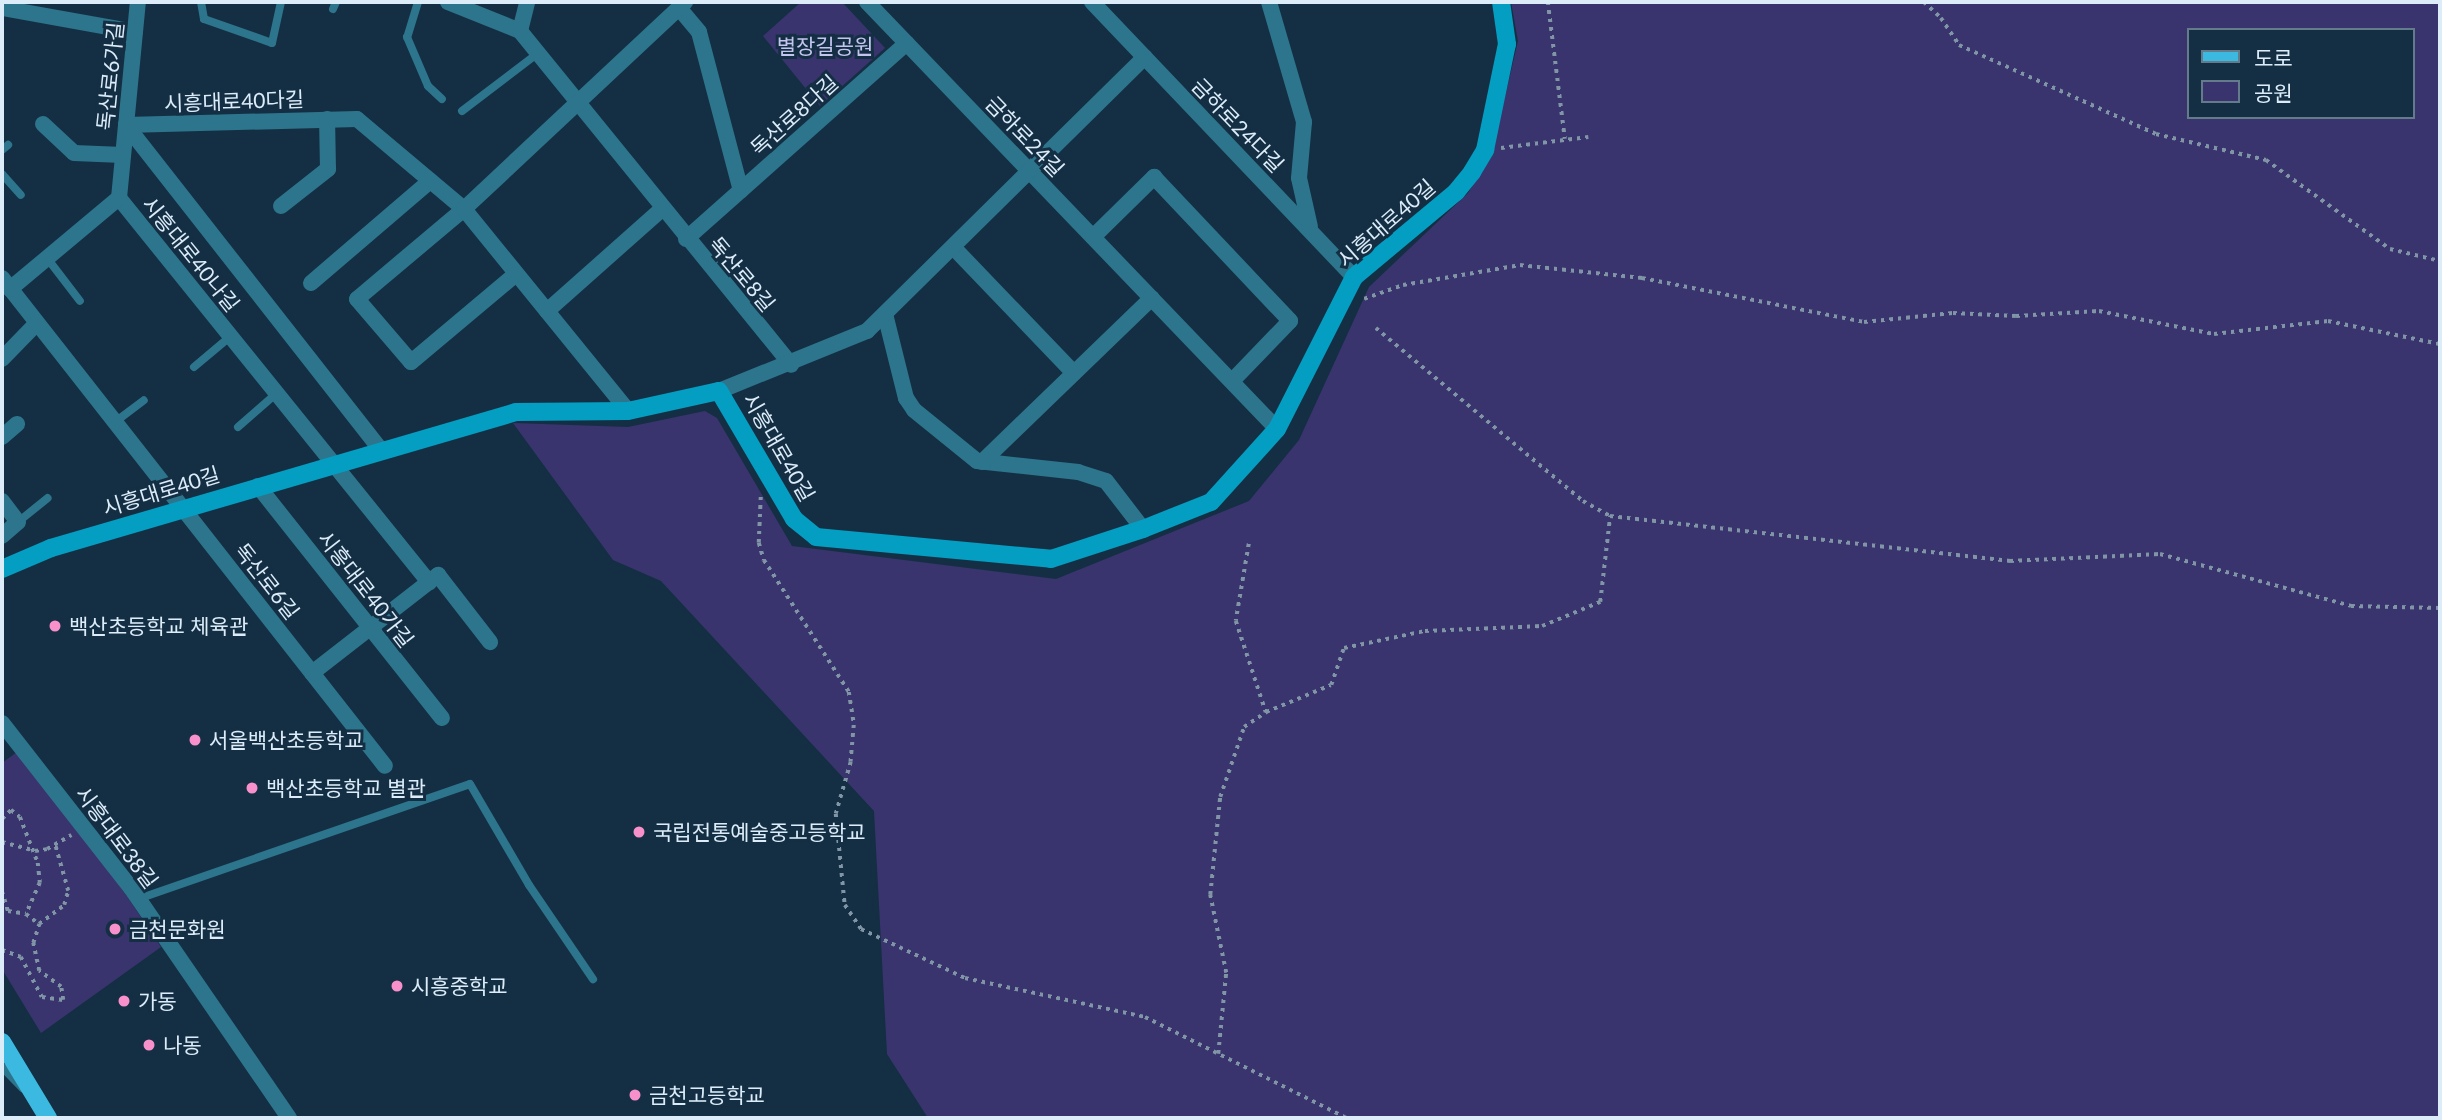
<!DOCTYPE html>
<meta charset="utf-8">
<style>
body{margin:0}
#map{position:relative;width:2442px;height:1120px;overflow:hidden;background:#142f43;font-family:Lato,"Noto Sans KR",sans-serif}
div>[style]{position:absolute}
.green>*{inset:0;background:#39346e}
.path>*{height:3.5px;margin-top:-1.75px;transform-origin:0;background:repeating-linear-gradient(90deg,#8095a5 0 3.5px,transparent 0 8.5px)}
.lane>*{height:8px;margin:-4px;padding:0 4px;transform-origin:4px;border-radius:4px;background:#2d758c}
.street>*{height:16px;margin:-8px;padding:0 8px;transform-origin:8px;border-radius:8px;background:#2d758c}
.secondary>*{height:18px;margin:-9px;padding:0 9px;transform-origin:9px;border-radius:9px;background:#049ec3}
.primary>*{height:18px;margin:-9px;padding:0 9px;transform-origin:9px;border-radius:9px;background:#3cb9e0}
.dots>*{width:19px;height:19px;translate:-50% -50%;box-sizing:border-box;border:4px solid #142f43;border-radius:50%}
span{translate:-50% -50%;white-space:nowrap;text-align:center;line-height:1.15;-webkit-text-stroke:6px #142f43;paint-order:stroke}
.park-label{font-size:21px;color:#c4c5ef}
.street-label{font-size:21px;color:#dcecf9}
.poi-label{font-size:21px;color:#dcecf9}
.left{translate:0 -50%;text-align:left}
.frame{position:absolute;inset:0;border:4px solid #dcecf9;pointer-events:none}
.legend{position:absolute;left:2187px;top:28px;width:228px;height:91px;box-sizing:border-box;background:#142f43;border:2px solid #647b8c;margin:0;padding:9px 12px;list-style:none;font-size:21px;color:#dcecf9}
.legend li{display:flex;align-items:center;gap:14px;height:35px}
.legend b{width:35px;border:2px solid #647b8c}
</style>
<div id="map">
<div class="green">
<div style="clip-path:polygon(801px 2px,842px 2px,885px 48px,820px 106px,763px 36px)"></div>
<div style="clip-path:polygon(evenodd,1511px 2px,2440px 2px,2440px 1118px,928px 1118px,887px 1054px,874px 811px,661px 581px,613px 560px,513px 423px,628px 427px,705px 411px,717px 418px,792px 546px,1056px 579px,1249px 501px,1299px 440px,1369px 287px,1468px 193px,1491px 156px,1518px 41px,1511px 2px,2188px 30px,2412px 30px,2412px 117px,2188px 117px,2188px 30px)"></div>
<div style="clip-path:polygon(17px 752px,118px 883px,161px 947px,41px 1033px,2px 969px,2px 763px)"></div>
</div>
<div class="path">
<div style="left:1548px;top:2px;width:138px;rotate:82.9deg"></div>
<div style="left:1924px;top:2px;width:23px;rotate:43deg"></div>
<div style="left:1941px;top:18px;width:32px;rotate:56deg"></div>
<div style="left:1959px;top:45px;width:216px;rotate:24.3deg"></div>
<div style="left:2156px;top:134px;width:113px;rotate:13.3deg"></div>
<div style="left:2266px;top:160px;width:153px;rotate:35.7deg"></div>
<div style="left:2390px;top:249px;width:51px;rotate:13.5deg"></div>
<div style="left:1501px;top:148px;width:88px;rotate:-7.2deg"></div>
<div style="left:1364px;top:299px;width:41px;rotate:-19.7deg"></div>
<div style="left:1403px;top:285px;width:119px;rotate:-9.7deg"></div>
<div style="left:1520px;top:265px;width:123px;rotate:6.1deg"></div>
<div style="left:1642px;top:278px;width:226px;rotate:11.2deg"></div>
<div style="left:1864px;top:322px;width:89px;rotate:-5.8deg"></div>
<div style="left:1953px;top:313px;width:63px;rotate:2.7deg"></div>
<div style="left:2016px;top:316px;width:83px;rotate:-3.4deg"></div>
<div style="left:2099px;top:311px;width:117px;rotate:11.3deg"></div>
<div style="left:2214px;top:334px;width:115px;rotate:-6.5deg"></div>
<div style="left:2328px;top:321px;width:114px;rotate:11.6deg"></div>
<div style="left:1376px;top:328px;width:270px;rotate:39.9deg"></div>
<div style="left:1583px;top:501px;width:31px;rotate:29deg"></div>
<div style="left:1610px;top:516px;width:403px;rotate:6.4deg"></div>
<div style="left:2010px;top:561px;width:150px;rotate:-2.7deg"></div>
<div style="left:2160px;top:554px;width:198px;rotate:15.2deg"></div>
<div style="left:2351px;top:606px;width:89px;rotate:1.3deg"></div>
<div style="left:761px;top:497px;width:46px;rotate:92.5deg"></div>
<div style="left:759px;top:543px;width:18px;rotate:74deg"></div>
<div style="left:764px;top:560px;width:157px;rotate:57.2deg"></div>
<div style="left:849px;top:692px;width:33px;rotate:81deg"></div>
<div style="left:854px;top:725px;width:37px;rotate:95deg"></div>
<div style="left:851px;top:762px;width:54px;rotate:106.1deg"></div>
<div style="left:836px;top:814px;width:91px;rotate:84.4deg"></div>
<div style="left:845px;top:905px;width:29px;rotate:56deg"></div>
<div style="left:861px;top:929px;width:115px;rotate:25.2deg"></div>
<div style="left:965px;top:978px;width:184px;rotate:12.2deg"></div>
<div style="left:1145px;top:1017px;width:226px;rotate:26.6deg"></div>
<div style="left:1249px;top:544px;width:78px;rotate:99.6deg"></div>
<div style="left:1236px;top:621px;width:96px;rotate:71.8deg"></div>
<div style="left:2px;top:819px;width:13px;rotate:-45deg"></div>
<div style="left:11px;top:810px;width:11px;rotate:38deg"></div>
<div style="left:20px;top:817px;width:49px;rotate:68.6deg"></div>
<div style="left:38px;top:863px;width:20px;rotate:84deg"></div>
<div style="left:40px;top:883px;width:34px;rotate:114deg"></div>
<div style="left:2px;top:842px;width:34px;rotate:15deg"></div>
<div style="left:35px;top:851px;width:12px;rotate:-9deg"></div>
<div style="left:47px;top:849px;width:28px;rotate:-30deg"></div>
<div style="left:2px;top:891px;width:21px;rotate:73deg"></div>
<div style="left:8px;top:911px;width:18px;rotate:9deg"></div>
<div style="left:26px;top:914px;width:16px;rotate:38deg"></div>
<div style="left:2px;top:950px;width:20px;rotate:20deg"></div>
<div style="left:21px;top:957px;width:45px;rotate:62.3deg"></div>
<div style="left:42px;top:997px;width:21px;rotate:8deg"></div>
<div style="left:63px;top:1000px;width:13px;rotate:-99deg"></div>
<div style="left:61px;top:987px;width:27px;rotate:-144deg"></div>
<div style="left:39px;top:971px;width:29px;rotate:-102deg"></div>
<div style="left:33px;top:943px;width:20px;rotate:-72deg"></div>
<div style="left:39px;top:924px;width:31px;rotate:-37deg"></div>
<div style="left:64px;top:905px;width:15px;rotate:-74deg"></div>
<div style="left:68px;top:891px;width:48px;rotate:-105.8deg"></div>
<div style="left:1218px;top:1054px;width:81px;rotate:-84.4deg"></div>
<div style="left:1226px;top:973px;width:80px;rotate:-101.6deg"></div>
<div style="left:1210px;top:895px;width:99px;rotate:-84.2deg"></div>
<div style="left:1220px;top:797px;width:74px;rotate:-71.1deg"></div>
<div style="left:1244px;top:727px;width:27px;rotate:-34deg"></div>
<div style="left:1266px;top:712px;width:70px;rotate:-22.6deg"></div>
<div style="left:1331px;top:685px;width:39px;rotate:-71deg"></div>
<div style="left:1344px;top:648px;width:83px;rotate:-11.9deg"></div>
<div style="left:1425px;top:631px;width:117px;rotate:-2.4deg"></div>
<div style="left:1542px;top:626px;width:63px;rotate:-22.5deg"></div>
<div style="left:1600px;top:602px;width:87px;rotate:-83.4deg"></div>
</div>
<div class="lane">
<div style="left:201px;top:2px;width:17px;rotate:80deg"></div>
<div style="left:204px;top:19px;width:72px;rotate:19.4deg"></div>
<div style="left:272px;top:43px;width:42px;rotate:-77.6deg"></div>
<div style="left:418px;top:2px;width:37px;rotate:107deg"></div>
<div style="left:407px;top:37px;width:53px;rotate:66.8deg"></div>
<div style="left:428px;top:86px;width:19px;rotate:43deg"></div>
<div style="left:333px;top:9px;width:8px;rotate:-67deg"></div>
<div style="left:462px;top:111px;width:96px;rotate:-37.3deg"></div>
<div style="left:2px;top:150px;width:8px;rotate:-40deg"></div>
<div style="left:2px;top:174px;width:28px;rotate:48deg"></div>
<div style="left:47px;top:258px;width:54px;rotate:52.5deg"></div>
<div style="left:194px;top:367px;width:48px;rotate:-40deg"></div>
<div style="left:115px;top:422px;width:36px;rotate:-37deg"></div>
<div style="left:238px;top:427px;width:52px;rotate:-41.1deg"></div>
<div style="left:18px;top:522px;width:38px;rotate:-39deg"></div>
<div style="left:138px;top:899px;width:351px;rotate:-19.1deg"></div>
<div style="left:470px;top:784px;width:117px;rotate:59.7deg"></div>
<div style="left:529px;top:885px;width:114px;rotate:55.8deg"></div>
<div style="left:2px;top:1067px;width:30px;rotate:46deg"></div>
</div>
<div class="street">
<div style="left:448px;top:2px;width:78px;rotate:21.9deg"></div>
<div style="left:520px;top:31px;width:430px;rotate:50.9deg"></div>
<div style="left:867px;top:2px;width:592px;rotate:46.16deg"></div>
<div style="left:1092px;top:2px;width:380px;rotate:46.4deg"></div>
<div style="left:1269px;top:2px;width:125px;rotate:73.7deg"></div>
<div style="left:1304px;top:122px;width:56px;rotate:95.1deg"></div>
<div style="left:1299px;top:178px;width:50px;rotate:77.3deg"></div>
<div style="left:2px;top:8px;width:135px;rotate:10.2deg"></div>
<div style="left:679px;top:8px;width:31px;rotate:50deg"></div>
<div style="left:699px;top:32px;width:164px;rotate:75.2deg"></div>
<div style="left:520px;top:31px;width:30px;rotate:-76deg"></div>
<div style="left:43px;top:124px;width:42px;rotate:43.1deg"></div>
<div style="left:74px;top:153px;width:49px;rotate:2.3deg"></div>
<div style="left:126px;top:125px;width:231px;rotate:-1.5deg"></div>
<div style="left:357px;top:119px;width:140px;rotate:40.1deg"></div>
<div style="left:464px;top:209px;width:260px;rotate:50.9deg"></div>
<div style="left:126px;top:125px;width:413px;rotate:51.9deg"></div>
<div style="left:119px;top:198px;width:494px;rotate:51.1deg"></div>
<div style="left:281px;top:206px;width:60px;rotate:-38.2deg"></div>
<div style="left:328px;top:169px;width:50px;rotate:-91.1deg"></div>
<div style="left:1093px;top:237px;width:86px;rotate:-44.5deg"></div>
<div style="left:1154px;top:177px;width:198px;rotate:46.6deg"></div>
<div style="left:1290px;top:321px;width:83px;rotate:134deg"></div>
<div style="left:686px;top:239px;width:295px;rotate:-41.6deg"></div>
<div style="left:954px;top:248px;width:173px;rotate:46.2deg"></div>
<div style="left:516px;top:274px;width:137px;rotate:140deg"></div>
<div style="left:411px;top:362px;width:83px;rotate:-130.6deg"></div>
<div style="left:357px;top:299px;width:140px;rotate:-40.1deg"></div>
<div style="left:464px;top:209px;width:303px;rotate:-43.1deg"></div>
<div style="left:2px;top:278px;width:620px;rotate:51.87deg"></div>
<div style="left:311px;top:283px;width:157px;rotate:-40.6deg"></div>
<div style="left:10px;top:289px;width:142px;rotate:-39.9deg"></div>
<div style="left:119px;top:198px;width:197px;rotate:-84.5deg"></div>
<div style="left:547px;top:311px;width:154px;rotate:-41.6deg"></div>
<div style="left:885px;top:314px;width:87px;rotate:76deg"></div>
<div style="left:906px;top:398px;width:14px;rotate:56deg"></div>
<div style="left:914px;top:410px;width:81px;rotate:39deg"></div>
<div style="left:977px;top:461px;width:102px;rotate:6.2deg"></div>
<div style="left:1078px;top:472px;width:29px;rotate:18deg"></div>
<div style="left:1106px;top:481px;width:61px;rotate:52.4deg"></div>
<div style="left:2px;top:359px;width:50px;rotate:-45.8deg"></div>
<div style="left:719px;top:391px;width:160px;rotate:-22.1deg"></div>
<div style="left:867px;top:331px;width:390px;rotate:-44.6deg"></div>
<div style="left:2px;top:437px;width:20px;rotate:-41deg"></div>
<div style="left:982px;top:462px;width:236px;rotate:-44deg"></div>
<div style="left:258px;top:486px;width:296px;rotate:51.6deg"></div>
<div style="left:2px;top:501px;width:26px;rotate:53deg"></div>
<div style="left:18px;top:522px;width:21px;rotate:139deg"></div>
<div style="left:312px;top:673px;width:160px;rotate:-37.9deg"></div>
<div style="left:438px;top:575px;width:85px;rotate:52.2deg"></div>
<div style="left:2px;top:723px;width:209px;rotate:52deg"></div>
<div style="left:131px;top:888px;width:279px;rotate:55.5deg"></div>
</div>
<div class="secondary">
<div style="left:2px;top:569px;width:53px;rotate:-23.2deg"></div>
<div style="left:51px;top:548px;width:484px;rotate:-16.3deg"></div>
<div style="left:516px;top:412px;width:112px;rotate:-0.5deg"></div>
<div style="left:628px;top:411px;width:93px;rotate:-12.4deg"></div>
<div style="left:719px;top:391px;width:148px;rotate:59.6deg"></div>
<div style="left:794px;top:519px;width:28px;rotate:39deg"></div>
<div style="left:816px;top:537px;width:236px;rotate:5.3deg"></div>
<div style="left:1051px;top:559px;width:97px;rotate:-18.1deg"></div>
<div style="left:1143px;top:529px;width:73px;rotate:-21.7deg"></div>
<div style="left:1211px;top:502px;width:98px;rotate:-47.9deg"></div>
<div style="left:1277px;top:429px;width:170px;rotate:-63.1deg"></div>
<div style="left:1354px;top:277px;width:133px;rotate:-39.8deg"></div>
<div style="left:1456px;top:192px;width:26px;rotate:-51deg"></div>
<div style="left:1472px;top:172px;width:26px;rotate:-59deg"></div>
<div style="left:1485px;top:150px;width:108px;rotate:-78.3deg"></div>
<div style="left:1507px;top:44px;width:42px;rotate:-98.1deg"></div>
</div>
<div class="primary">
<div style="left:2px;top:1042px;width:89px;rotate:58.8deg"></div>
</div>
<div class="dots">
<div style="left:55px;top:626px;background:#f890cc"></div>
<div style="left:195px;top:740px;background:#f890cc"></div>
<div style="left:252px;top:788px;background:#f890cc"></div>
<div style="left:639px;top:832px;background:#f890cc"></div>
<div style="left:115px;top:929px;background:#f890cc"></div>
<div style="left:397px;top:986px;background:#f890cc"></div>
<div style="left:124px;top:1001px;background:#f890cc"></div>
<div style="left:149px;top:1045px;background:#f890cc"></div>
<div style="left:635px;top:1095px;background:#f890cc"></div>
</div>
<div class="park-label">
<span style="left:825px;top:46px">별장길공원</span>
</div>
<div class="street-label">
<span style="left:110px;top:76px;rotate:-84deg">독산로6가길</span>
<span style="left:234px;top:101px;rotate:-2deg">시흥대로40다길</span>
<span style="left:794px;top:115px;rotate:-42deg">독산로8다길</span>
<span style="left:1238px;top:125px;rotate:46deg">금하로24다길</span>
<span style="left:1025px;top:136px;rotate:46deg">금하로24길</span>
<span style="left:1386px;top:223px;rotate:-41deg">시흥대로40길</span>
<span style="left:191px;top:254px;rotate:51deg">시흥대로40나길</span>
<span style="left:742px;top:274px;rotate:50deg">독산로8길</span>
<span style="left:779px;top:447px;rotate:60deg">시흥대로40길</span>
<span style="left:161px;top:491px;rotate:-17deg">시흥대로40길</span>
<span style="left:267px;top:581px;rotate:52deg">독산로6길</span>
<span style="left:366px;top:589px;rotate:52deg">시흥대로40가길</span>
<span style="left:117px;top:837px;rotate:53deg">시흥대로38길</span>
</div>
<div class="poi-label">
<span class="left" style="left:69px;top:626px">백산초등학교 체육관</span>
<span class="left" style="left:209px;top:740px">서울백산초등학교</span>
<span class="left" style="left:266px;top:788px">백산초등학교 별관</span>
<span class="left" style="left:653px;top:832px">국립전통예술중고등학교</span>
<span class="left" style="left:129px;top:929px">금천문화원</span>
<span class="left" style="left:411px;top:986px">시흥중학교</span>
<span class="left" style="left:138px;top:1001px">가동</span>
<span class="left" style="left:163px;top:1045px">나동</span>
<span class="left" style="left:649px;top:1095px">금천고등학교</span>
</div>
<div class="frame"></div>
<ul class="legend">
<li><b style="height:9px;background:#3cb9e0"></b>도로</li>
<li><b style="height:19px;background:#39346e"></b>공원</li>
</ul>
</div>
